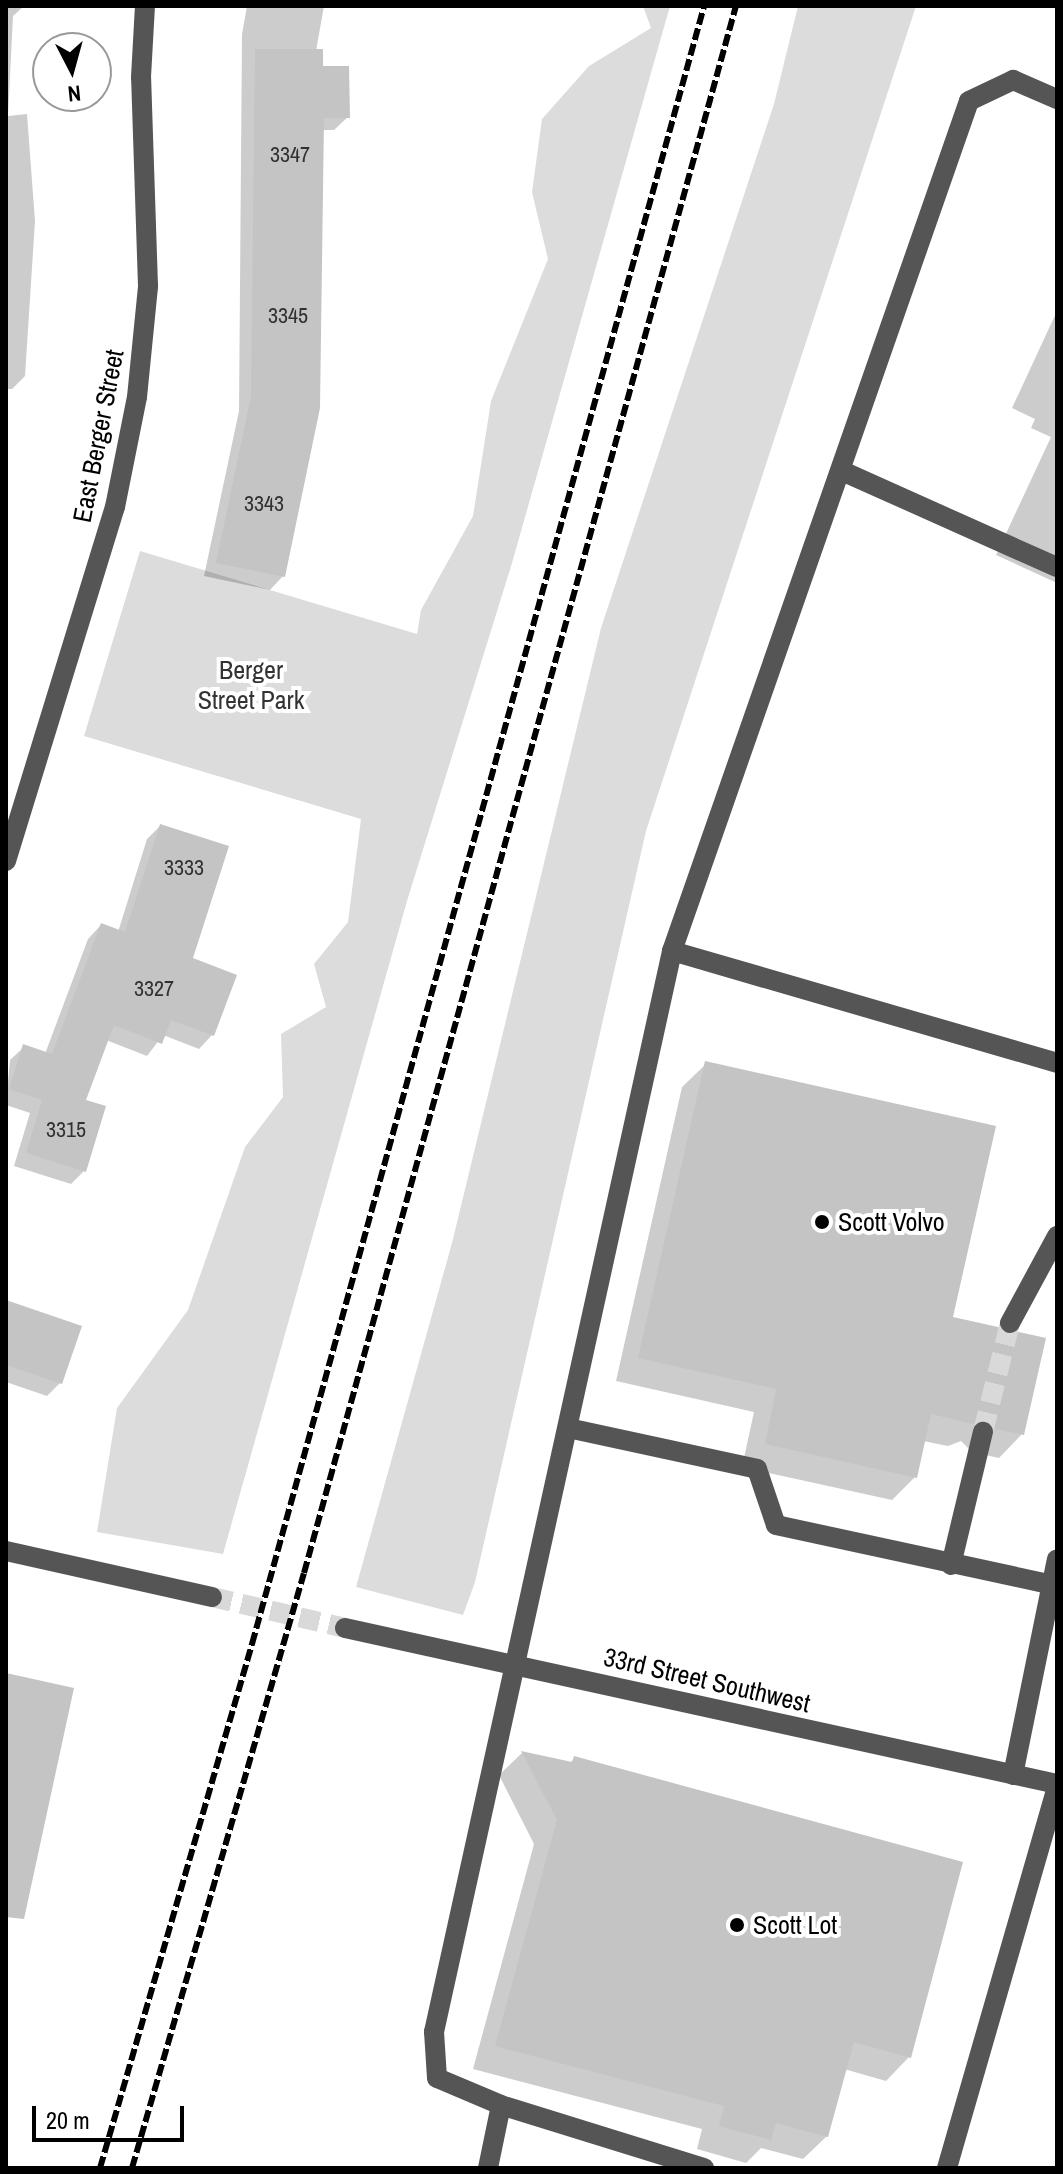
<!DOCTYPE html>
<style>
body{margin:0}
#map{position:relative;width:1063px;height:2174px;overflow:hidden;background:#fff;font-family:"Archivo Narrow",sans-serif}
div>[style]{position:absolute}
.green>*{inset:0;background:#dcdcdc}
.shadow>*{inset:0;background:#0003}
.building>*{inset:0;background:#c4c4c4}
.minor-tunnel>*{height:20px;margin-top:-10px;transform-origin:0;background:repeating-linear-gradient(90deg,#d9d9d9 0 20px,transparent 0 30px)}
.minor>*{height:20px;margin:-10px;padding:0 10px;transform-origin:10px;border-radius:10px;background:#555}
.rail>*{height:6px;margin-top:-3px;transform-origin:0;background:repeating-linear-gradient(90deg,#000 0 12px,transparent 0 16px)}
.dots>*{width:22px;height:22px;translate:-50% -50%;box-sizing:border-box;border:4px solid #fff;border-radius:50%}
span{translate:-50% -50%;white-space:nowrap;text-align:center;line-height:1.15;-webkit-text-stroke:8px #fff;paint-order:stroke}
.number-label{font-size:22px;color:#313131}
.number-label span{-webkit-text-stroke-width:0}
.street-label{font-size:26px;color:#000}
.park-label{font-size:26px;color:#333}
.poi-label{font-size:26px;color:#000}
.left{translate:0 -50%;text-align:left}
.frame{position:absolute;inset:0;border:8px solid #000;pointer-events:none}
.north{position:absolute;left:32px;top:32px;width:80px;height:80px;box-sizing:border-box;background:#fff;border:2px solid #999;border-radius:50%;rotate:174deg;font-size:22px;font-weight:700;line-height:32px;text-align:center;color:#000}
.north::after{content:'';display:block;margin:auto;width:28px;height:36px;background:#000;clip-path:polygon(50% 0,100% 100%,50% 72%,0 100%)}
.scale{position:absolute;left:32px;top:2106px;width:152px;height:36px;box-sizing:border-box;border:4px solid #000;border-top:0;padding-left:10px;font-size:24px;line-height:28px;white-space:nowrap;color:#000;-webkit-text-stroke:6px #fff;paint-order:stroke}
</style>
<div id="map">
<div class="green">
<div style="clip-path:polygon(643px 6px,670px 6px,512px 563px,407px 901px,223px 1554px,97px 1532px,117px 1408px,188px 1310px,245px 1147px,283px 1097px,281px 1034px,326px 1007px,314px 964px,348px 922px,361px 819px,84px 736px,140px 551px,417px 634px,421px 610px,473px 516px,491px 401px,548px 259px,532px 192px,542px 119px,589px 66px,651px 28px)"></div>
<div style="clip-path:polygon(798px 6px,916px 6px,646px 831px,475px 1582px,463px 1615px,356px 1587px,452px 1243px,601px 628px,774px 104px)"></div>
</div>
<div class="shadow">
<div style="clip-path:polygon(6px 6px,24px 6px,13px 16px,8px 116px,27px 114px,35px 221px,25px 376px,12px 389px,6px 389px)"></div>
<div style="clip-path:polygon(247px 6px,324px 6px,313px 68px,348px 117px,334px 130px,321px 130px,283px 576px,270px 590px,204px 576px,239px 411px,242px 34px)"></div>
<div style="clip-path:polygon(1057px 311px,1057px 583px,996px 555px,1051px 437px,1031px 428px,1035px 419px,1012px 408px)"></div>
<div style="clip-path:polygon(160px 826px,212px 1035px,199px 1049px,163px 1035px,147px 1056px,106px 1040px,83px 1101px,84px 1171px,71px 1184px,14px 1166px,30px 1113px,6px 1105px,10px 1060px,24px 1047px,45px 1054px,88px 939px,101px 925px,118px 932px,147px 839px)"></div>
<div style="clip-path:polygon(706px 1064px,950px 1318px,1022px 1434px,999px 1458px,972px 1452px,961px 1441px,948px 1446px,923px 1441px,915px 1477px,892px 1500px,742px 1467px,754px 1412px,616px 1381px,682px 1087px)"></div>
<div style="clip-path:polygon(6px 1302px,60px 1383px,47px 1396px,6px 1382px)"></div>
<div style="clip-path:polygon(522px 1753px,570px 1763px,575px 1758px,909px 2057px,886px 2081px,844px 2069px,827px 2136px,803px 2159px,761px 2148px,746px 2163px,697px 2149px,702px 2129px,473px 2069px,534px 1844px,499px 1775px)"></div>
</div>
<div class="building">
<div style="clip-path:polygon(255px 49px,323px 49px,323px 66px,349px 66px,350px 118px,324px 118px,320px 408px,285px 577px,216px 563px,251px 396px)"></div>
<div style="clip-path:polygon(160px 824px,229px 846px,193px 958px,237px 975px,214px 1036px,171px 1020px,162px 1044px,114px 1025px,86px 1100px,106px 1106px,86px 1172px,26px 1153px,42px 1100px,9px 1089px,23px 1044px,52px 1054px,101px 923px,125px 932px)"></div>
<div style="clip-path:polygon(705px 1061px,996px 1126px,953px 1317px,998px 1327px,1010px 1336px,1019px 1332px,1046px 1338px,1024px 1435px,996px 1429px,985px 1419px,973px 1424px,931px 1414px,917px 1478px,765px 1444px,776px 1389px,638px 1358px)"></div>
<div style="clip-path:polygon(6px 1300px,82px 1326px,62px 1384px,6px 1365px)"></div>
<div style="clip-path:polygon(6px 1673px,74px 1688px,24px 1919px,6px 1917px)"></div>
<div style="clip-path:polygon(521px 1751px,572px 1762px,574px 1756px,963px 1862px,911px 2058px,854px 2042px,828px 2137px,776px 2123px,771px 2140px,719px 2126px,724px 2106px,495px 2046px,557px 1820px)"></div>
</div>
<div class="minor-tunnel">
<div style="left:983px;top:1432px;width:112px;rotate:-76.1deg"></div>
<div style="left:212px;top:1597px;width:137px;rotate:13.1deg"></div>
</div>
<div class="minor">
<div style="left:842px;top:471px;width:235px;rotate:24.1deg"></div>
<div style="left:6px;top:861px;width:370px;rotate:-72.9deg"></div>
<div style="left:115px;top:507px;width:112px;rotate:-78.7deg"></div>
<div style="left:137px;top:397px;width:112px;rotate:-84.3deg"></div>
<div style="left:148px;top:286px;width:209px;rotate:-91.9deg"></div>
<div style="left:141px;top:77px;width:71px;rotate:-86.8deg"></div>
<div style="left:672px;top:951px;width:401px;rotate:16.2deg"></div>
<div style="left:1010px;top:1323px;width:99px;rotate:-61.6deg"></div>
<div style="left:568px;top:1428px;width:193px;rotate:12.2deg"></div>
<div style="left:757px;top:1469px;width:59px;rotate:71.3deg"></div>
<div style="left:776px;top:1525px;width:280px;rotate:12.2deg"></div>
<div style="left:6px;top:1551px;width:211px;rotate:12.6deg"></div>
<div style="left:951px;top:1565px;width:137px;rotate:-76.5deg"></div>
<div style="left:345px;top:1628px;width:729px;rotate:12.36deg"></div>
<div style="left:1013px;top:1775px;width:220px;rotate:-78.5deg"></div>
<div style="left:488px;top:2168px;width:64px;rotate:-78.3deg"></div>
<div style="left:704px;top:2168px;width:213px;rotate:-162.8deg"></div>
<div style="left:501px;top:2105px;width:69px;rotate:-157.1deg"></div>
<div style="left:437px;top:2078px;width:46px;rotate:-93.7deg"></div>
<div style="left:434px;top:2032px;width:1107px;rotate:-77.58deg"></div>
<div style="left:672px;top:951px;width:900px;rotate:-70.74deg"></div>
<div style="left:969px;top:101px;width:49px;rotate:-25.5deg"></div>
<div style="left:1013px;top:80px;width:48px;rotate:23.4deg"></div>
<div style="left:947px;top:2168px;width:396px;rotate:-73.9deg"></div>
</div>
<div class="rail">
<div style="left:100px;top:2168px;width:546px;rotate:-73.82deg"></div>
<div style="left:252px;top:1644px;width:1699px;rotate:-74.57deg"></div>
<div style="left:132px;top:2168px;width:619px;rotate:-73.88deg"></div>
<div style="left:304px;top:1573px;width:1625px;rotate:-74.59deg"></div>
</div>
<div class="dots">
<div style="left:822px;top:1222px;background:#000"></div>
<div style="left:737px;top:1925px;background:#000"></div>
</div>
<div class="number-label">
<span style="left:290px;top:155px">3347</span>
<span style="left:288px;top:316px">3345</span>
<span style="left:264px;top:504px">3343</span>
<span style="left:184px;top:868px">3333</span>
<span style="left:154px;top:989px">3327</span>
<span style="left:66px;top:1130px">3315</span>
</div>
<div class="street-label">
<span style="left:98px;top:436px;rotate:-79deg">East Berger Street</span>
<span style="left:707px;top:1680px;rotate:13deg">33rd Street Southwest</span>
</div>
<div class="park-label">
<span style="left:251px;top:685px">Berger<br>Street Park</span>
</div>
<div class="poi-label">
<span class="left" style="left:838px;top:1222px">Scott Volvo</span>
<span class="left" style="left:753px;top:1925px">Scott Lot</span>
</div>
<div class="frame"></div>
<div class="north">N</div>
<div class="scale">20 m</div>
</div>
